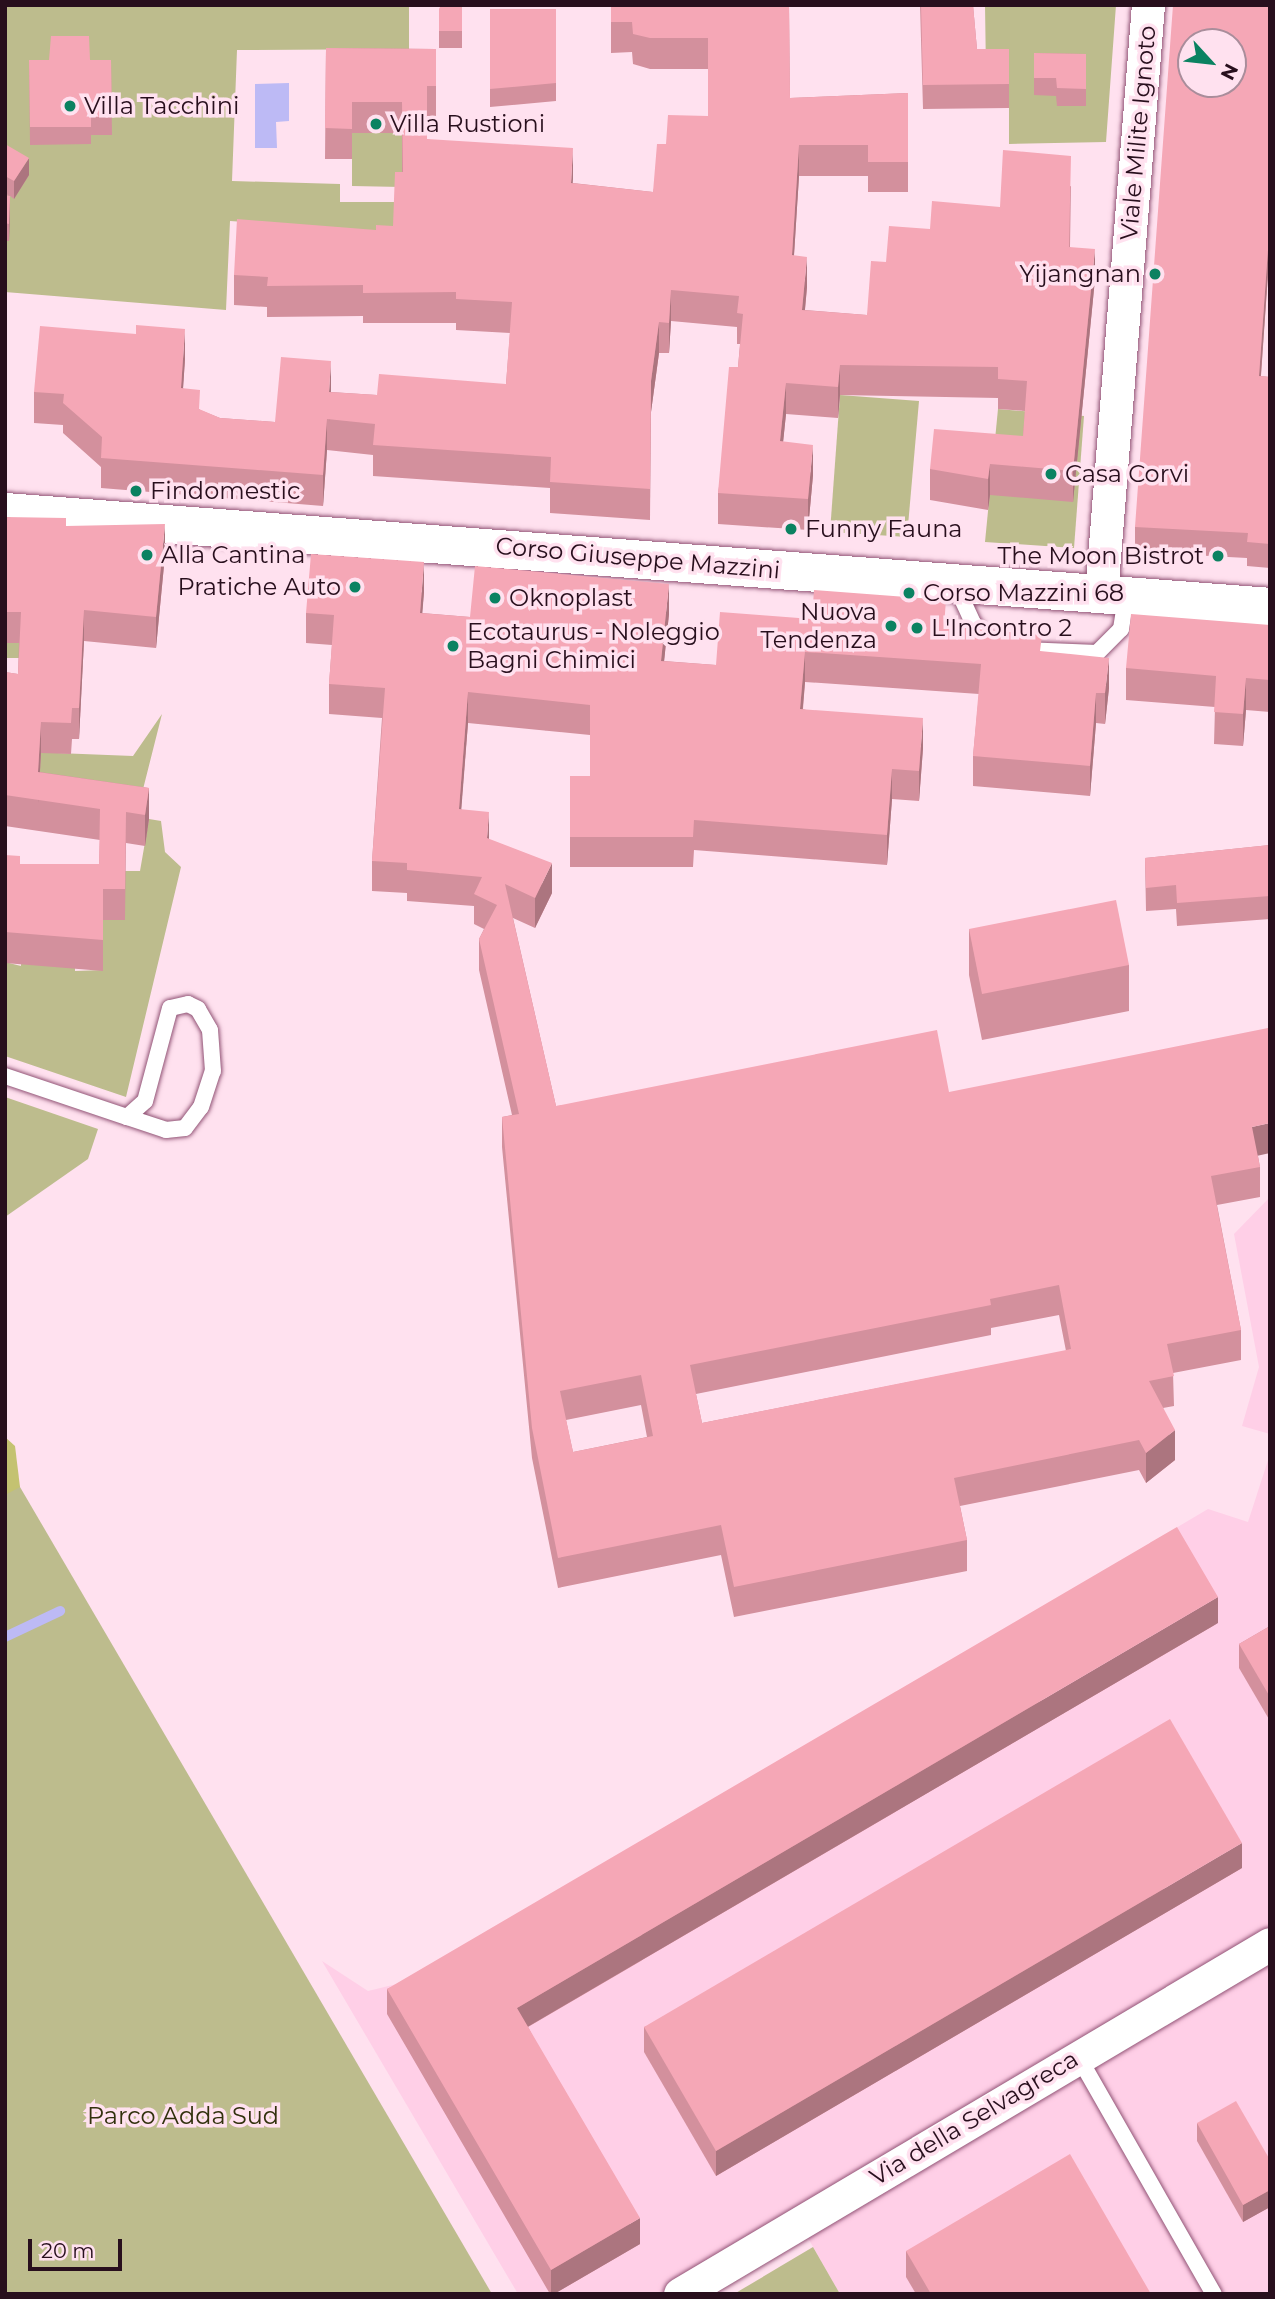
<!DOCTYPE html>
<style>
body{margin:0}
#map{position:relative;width:1275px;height:2299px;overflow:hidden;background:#ffe1ef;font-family:Montserrat,sans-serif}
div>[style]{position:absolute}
.built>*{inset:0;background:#ffcfe7}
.green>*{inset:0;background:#bdbc8d}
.forest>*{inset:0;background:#c4c271}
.water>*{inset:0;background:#bdbaf5}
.stream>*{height:10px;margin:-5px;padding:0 5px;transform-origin:5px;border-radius:5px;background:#bdbaf5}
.roads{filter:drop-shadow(0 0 2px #925476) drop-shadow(0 0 2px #925476)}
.service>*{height:16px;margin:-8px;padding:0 8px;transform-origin:8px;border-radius:8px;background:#fff}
.minor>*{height:33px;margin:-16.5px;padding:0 16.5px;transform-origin:16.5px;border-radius:16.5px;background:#fff}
.tertiary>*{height:38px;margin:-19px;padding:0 19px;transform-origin:19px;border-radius:19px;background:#fff}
.wall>*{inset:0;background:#d3909d}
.shaded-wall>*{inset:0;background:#ac757f}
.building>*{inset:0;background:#f5a7b6}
.dots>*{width:19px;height:19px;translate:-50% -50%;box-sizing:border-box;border:4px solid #ffe1ef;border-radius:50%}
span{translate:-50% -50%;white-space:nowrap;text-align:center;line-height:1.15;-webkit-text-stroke:7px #ffe1ef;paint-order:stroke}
.poi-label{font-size:24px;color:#280f1d}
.left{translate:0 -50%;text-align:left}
.right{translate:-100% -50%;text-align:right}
.street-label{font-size:24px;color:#280f1d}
.park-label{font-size:24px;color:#32310d}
.frame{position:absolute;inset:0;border:7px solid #280f1d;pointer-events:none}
.north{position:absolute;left:1177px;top:28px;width:70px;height:70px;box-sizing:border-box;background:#ffe1ef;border:2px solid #a98d9b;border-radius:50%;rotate:117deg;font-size:19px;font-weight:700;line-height:28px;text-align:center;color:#280f1d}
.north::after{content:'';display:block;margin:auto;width:24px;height:32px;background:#0b8261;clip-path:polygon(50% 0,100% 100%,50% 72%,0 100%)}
.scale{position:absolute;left:28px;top:2239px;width:94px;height:32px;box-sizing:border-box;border:4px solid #280f1d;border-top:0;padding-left:9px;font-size:21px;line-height:24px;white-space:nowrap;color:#280f1d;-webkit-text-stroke:5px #ffe1ef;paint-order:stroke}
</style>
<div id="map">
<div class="built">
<div style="clip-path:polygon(1270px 1197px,1270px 1434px,1242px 1426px,1259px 1367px,1234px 1234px)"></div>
<div style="clip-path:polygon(1270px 1454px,1270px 1942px,673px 2294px,518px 2294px,322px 1961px,368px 1991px,413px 1980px,1208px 1509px,1248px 1522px)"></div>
<div style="clip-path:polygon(1270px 1947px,1270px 2294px,840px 2294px,800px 2224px)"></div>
</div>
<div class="green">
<div style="clip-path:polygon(evenodd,5px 5px,409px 5px,409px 49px,237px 50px,232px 181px,340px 184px,340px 202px,395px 202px,394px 232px,230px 221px,226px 310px,5px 292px,5px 193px,14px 198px,5px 161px,5px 5px,52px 71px,111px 134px,91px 135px,90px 144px,50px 144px,52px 71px)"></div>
<div style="clip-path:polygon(985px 5px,1116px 5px,1106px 142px,1009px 144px,1009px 74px,986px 73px)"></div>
<div style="clip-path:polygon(352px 133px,402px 133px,402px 187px,352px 186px)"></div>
<div style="clip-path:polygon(840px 395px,919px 401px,907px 537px,830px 532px)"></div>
<div style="clip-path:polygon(998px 409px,1084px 416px,1074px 548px,985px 542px)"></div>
<div style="clip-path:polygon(62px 642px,57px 753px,133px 756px,162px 714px,136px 817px,38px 803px,20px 658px,5px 658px,5px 643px)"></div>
<div style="clip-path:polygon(149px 819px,161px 821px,165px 852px,181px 867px,126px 1097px,5px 1056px,5px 962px,21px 966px,21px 954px,75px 959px,75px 971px,103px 970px,103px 920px,125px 920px,125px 871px,140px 871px)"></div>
<div style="clip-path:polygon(5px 1097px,98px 1129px,88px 1159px,5px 1217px)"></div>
<div style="clip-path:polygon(5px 1462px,20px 1487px,492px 2294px,5px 2294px)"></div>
<div style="clip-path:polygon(813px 2247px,840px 2294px,734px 2294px)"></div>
</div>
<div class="forest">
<div style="clip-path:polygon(5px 1437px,15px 1446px,20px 1487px,5px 1495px)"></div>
</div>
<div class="water">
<div style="clip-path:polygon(289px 83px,289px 121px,276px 122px,277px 148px,255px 148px,255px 84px)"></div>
</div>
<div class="stream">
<div style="left:5px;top:1637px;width:61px;rotate:-25.3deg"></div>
</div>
<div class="roads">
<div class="service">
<div style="left:956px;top:586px;width:41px;rotate:65.3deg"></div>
<div style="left:973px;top:623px;width:27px;rotate:48deg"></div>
<div style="left:1023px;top:650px;width:74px;rotate:2.3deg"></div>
<div style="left:1097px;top:653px;width:34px;rotate:-45deg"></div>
<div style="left:1121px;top:629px;width:31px;rotate:-81deg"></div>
<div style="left:5px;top:1076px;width:129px;rotate:18.6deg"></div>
<div style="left:127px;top:1117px;width:41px;rotate:18.4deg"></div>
<div style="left:166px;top:1130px;width:19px;rotate:-6deg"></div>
<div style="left:185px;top:1128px;width:26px;rotate:-53deg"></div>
<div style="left:201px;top:1107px;width:38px;rotate:-72deg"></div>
<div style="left:213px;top:1071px;width:41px;rotate:-94.2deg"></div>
<div style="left:210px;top:1030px;width:24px;rotate:-120deg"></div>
<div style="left:198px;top:1009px;width:11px;rotate:-153deg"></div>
<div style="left:188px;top:1004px;width:18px;rotate:167deg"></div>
<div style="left:170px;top:1008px;width:96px;rotate:105deg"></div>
<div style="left:145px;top:1101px;width:24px;rotate:138deg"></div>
<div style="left:1078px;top:2056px;width:274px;rotate:60.3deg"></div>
</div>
<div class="minor">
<div style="left:1101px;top:595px;width:592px;rotate:-85.45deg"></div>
<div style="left:680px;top:2294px;width:686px;rotate:-30.68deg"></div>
</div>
<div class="tertiary">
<div style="left:5px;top:512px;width:1269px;rotate:4.29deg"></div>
</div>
</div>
<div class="wall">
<div style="clip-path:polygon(462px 5px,462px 48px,439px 48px,439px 9px)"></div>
<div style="clip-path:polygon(611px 5px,789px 5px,790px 98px,908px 93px,908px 192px,868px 192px,868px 176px,799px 176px,794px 256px,807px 287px,805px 310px,867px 315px,886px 262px,930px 229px,1071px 186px,1070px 247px,1095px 279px,1073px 502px,990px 495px,988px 510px,930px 500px,930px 469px,1023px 436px,1025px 411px,998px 409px,998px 398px,840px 395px,838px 418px,786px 414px,783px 442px,813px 475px,808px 530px,718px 524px,718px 493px,738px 367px,740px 344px,737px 344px,737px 327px,671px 321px,669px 353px,659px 353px,651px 412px,650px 520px,550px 513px,550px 488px,373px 476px,373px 455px,327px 450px,323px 506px,101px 488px,101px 467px,63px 433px,63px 425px,34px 423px,34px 392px,185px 359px,183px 388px,200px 410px,220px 418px,275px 422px,331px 392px,377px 395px,506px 384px,510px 333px,456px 330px,456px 323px,363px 323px,363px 316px,267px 317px,267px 307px,234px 305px,234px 275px,376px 230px,393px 226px,402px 172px,402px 133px,352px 133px,352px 159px,325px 159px,326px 48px,436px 49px,436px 116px,427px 116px,427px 139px,573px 183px,653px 192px,666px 144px,708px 116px,708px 69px,650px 69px,633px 64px,632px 52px,611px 53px)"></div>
<div style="clip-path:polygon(920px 5px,973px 5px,977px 49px,1009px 49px,1009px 108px,923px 109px)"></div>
<div style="clip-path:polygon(490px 9px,556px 9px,556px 101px,490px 107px)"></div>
<div style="clip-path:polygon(1034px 53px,1086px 54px,1086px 106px,1057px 106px,1056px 96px,1034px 95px)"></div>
<div style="clip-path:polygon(29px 60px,111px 60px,112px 135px,91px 135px,91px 144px,30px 145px)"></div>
<div style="clip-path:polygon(5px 144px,29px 175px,14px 199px,10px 196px,9px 241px,5px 241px,5px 195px,9px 196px,5px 193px)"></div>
<div style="clip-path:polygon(1270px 245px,1261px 376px,1270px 377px,1270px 568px,1247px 566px,1247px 558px,1135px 552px,1135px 527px)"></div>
<div style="clip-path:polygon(5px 517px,66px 526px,165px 555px,156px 648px,84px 641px,79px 739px,72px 739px,71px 754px,41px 753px,40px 772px,149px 788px,149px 819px,145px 846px,126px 843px,125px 920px,103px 920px,103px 971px,5px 963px,5px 855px,20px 864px,99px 864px,100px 840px,5px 826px,5px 672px,18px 674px,19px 643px,5px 643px)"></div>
<div style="clip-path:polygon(evenodd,424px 592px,422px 613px,470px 617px,669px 614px,664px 661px,716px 665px,812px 619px,946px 626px,1042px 652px,1109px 688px,1105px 724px,1096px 723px,1090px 796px,973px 786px,973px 756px,979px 694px,805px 682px,803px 709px,923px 748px,919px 801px,892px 799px,887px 865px,694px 850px,693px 867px,570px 867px,570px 776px,590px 776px,590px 735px,468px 723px,461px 809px,489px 839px,552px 893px,535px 928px,513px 918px,556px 1106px,949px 1092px,1258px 1156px,1260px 1167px,1260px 1197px,1217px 1205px,1241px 1330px,1241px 1360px,1173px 1373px,1174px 1406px,1163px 1408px,1175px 1460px,1146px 1483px,1139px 1470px,960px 1506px,967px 1540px,967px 1571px,734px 1617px,721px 1555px,558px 1588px,532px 1458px,502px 1147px,502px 1117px,512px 1115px,479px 970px,479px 939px,484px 929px,474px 924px,474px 906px,407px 901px,407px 893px,372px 891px,372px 861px,382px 718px,329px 714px,329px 684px,332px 645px,306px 643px,306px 613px,424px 592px,1059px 1315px,1066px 1351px,702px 1423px,696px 1394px,991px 1335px,991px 1328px,1059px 1315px,424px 592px,641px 1405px,647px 1437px,573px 1452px,566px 1420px,641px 1405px)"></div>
<div style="clip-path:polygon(1270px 625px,1270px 712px,1246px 710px,1243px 746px,1214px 744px,1215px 707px,1126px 700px,1126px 668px)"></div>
<div style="clip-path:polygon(1270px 845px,1270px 919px,1177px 926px,1176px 909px,1146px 911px,1145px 858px)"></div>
<div style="clip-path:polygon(969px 929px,1129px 965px,1129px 1011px,982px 1040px,969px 975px)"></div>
<div style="clip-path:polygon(1218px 1623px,528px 2027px,640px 2244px,554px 2294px,550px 2294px,387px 2014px,387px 1989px)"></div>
<div style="clip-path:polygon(1270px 1626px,1270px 1721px,1239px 1668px,1239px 1644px)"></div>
<div style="clip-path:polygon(1242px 1868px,716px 2176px,644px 2052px,644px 2027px)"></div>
<div style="clip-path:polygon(1197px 2123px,1270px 2160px,1270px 2207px,1243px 2222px,1197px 2141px)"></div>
<div style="clip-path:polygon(906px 2251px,1151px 2294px,916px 2294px,906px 2277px)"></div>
</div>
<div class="shaded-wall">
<div style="clip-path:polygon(799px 145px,799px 176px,792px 286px,792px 255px)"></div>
<div style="clip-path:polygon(573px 148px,573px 179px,571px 214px,571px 183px)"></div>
<div style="clip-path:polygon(29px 158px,29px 175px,14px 199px,14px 181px)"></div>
<div style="clip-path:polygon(10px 196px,10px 213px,9px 241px,9px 224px)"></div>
<div style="clip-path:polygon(1270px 221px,1270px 245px,1259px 401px,1259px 376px)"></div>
<div style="clip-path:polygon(1095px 249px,1095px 279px,1073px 502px,1073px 471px)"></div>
<div style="clip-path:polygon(807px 257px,807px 287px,802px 340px,802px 310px)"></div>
<div style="clip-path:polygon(671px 290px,671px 321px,669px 353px,669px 323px)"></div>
<div style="clip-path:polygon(659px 322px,659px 353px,651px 412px,650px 520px,651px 381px)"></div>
<div style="clip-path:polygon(185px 329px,185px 359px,181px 419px,181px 388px)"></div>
<div style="clip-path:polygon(331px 361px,331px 391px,329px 422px,329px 392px)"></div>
<div style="clip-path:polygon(840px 365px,840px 395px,838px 418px,838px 387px)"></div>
<div style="clip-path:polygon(786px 383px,786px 414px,780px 472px,780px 441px)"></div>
<div style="clip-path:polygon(327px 419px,327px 450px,323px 506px,323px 475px)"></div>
<div style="clip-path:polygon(813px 445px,813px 475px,808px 530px,808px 499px)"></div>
<div style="clip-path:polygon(990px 464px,990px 495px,988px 510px,988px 479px)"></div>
<div style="clip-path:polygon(165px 524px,165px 555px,156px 648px,156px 617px)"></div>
<div style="clip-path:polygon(424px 562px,424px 592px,420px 643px,420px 613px)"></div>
<div style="clip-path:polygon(669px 584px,669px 614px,661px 691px,661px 661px)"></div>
<div style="clip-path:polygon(84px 610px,84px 641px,79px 739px,79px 708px)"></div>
<div style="clip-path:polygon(805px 652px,805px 682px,800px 739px,800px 709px)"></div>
<div style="clip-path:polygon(1109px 658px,1109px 688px,1105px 724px,1105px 693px)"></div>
<div style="clip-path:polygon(1246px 678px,1246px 710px,1243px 746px,1243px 714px)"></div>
<div style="clip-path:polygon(468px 692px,468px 723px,459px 839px,459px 809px)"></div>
<div style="clip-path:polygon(1096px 693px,1096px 723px,1090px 796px,1090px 766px)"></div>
<div style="clip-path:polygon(923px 718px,923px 748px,919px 801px,919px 771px)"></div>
<div style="clip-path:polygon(41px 722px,41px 753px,38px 803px,38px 772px)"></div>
<div style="clip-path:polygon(892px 769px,892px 799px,887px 865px,887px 835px)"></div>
<div style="clip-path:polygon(149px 788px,149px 819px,145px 846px,145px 815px)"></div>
<div style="clip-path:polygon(489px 812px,489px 842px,487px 838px)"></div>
<div style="clip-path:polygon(552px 863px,552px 893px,535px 928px,535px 898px)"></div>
<div style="clip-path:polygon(1270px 1123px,1270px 1153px,1252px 1157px,1252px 1127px)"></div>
<div style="clip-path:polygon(1175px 1430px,1175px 1460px,1146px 1483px,1146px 1453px)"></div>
<div style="clip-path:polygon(1218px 1597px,1218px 1623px,517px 2033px,517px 2008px)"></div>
<div style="clip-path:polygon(1242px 1843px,1242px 1868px,716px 2176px,716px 2151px)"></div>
<div style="clip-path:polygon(1270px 2190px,1270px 2207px,1243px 2222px,1243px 2205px)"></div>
<div style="clip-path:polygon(640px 2218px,640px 2244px,554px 2294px,551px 2294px,551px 2270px)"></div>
</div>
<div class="building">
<div style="clip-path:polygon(441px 5px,462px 5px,462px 31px,439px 31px,439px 9px)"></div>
<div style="clip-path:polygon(611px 5px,789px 5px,790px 98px,908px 93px,908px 162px,868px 162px,868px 145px,799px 145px,792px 255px,807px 257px,802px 310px,867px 315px,871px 261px,886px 262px,889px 226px,930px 229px,932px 201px,1000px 207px,1003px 150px,1071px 156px,1069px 247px,1095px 249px,1073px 471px,990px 464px,988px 479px,930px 469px,934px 429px,1023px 436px,1027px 381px,998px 379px,998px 367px,840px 365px,838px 387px,786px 383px,780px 441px,813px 445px,808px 499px,718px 493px,729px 367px,738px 367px,743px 314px,737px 313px,739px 296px,671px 290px,669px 323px,659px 322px,651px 381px,650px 489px,550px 482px,551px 457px,373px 445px,375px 424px,327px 419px,323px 475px,101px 458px,102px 437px,63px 403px,64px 394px,34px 392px,40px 326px,136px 334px,136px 325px,185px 329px,181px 388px,200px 390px,199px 409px,220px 418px,275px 422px,281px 357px,331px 361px,329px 392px,377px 395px,379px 374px,506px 384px,512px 302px,456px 299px,456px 292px,363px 293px,363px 285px,267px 286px,268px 277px,234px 275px,237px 219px,376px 230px,376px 225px,393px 226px,395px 172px,403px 172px,402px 102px,352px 102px,352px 129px,325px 128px,326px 48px,436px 49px,436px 86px,427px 86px,427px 139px,573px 148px,571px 183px,653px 192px,657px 144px,666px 144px,668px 115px,708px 116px,708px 38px,650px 38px,633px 34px,632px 22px,611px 22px)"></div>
<div style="clip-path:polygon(921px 5px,973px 5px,977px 49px,1009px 49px,1009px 84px,923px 85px)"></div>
<div style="clip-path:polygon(evenodd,1173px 5px,1270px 5px,1270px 221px,1259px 376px,1270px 377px,1270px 544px,1247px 542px,1248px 533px,1135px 527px,1173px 5px,1191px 42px,1233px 42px,1233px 84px,1191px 84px,1191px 42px)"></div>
<div style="clip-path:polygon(490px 9px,556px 9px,556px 83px,490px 89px)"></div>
<div style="clip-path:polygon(51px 36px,89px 36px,90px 60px,111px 60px,112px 117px,91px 117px,91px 127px,30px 127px,29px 60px,49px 60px)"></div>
<div style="clip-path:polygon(1034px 53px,1086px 54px,1086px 89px,1057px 88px,1056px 78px,1034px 78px)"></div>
<div style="clip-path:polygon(5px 144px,29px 158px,14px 181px,5px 176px)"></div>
<div style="clip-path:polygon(5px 195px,10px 196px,9px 224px,5px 223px)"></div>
<div style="clip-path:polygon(5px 517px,66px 518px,66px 526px,165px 524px,156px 617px,84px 610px,79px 708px,72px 708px,71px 723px,41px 722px,38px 772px,149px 788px,145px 815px,126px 812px,125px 889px,103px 889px,103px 940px,5px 932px,5px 855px,20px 856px,20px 864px,99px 864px,100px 809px,5px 795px,5px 672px,18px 674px,21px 612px,5px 612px)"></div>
<div style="clip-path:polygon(evenodd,311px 554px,424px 562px,420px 613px,470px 617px,475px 566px,669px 584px,661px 661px,716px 665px,720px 612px,812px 619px,814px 590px,946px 600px,944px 626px,1042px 635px,1040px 651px,1109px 658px,1105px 693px,1096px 693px,1090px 766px,973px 756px,981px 664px,805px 652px,800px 709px,923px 718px,919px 771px,892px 769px,887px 835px,694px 820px,693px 837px,570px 837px,570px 776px,590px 776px,590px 705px,468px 692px,459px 809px,489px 812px,487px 838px,552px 863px,535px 898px,505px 884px,556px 1106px,937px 1030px,949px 1092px,1268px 1028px,1270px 1037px,1270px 1123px,1252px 1127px,1260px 1167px,1211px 1176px,1241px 1330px,1167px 1344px,1174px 1376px,1149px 1381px,1175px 1430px,1146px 1453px,1139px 1440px,954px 1478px,967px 1540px,734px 1587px,721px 1525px,558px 1558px,532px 1428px,502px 1117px,519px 1114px,479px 939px,497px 905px,474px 894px,482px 877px,407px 870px,407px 863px,372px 861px,385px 688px,329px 684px,334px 615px,306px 613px,311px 554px,1059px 1285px,1071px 1349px,702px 1423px,690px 1365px,991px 1305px,990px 1299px,1059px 1285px,311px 554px,641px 1375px,653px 1436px,573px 1452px,560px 1391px,641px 1375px)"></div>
<div style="clip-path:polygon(1131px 614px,1270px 625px,1270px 680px,1246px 678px,1243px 714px,1214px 712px,1216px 676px,1126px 668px)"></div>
<div style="clip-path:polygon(1270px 845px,1270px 896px,1177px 903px,1176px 885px,1146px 888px,1145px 858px)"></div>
<div style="clip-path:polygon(1116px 900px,1129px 965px,982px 994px,969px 929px)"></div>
<div style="clip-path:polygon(1177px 1527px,1218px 1597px,517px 2008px,640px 2218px,551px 2270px,387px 1989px)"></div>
<div style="clip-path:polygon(1270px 1626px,1270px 1697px,1239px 1644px)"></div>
<div style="clip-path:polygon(1170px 1719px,1242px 1843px,716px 2151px,644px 2027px)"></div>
<div style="clip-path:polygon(1236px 2101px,1270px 2160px,1270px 2190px,1243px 2205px,1197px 2123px)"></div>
<div style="clip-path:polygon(1070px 2154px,1151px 2294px,931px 2294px,906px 2251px)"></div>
</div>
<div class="dots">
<div style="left:70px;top:106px;background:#0b8261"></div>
<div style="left:376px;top:124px;background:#0b8261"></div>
<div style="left:1155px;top:274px;background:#0b8261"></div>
<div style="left:1051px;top:474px;background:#0b8261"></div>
<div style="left:136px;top:491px;background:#0b8261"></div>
<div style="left:791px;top:529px;background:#0b8261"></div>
<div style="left:147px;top:555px;background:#0b8261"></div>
<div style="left:1218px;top:556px;background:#0b8261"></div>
<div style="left:355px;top:587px;background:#0b8261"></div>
<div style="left:909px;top:593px;background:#0b8261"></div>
<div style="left:495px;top:598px;background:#0b8261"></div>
<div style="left:891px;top:626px;background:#0b8261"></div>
<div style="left:917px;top:628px;background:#0b8261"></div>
<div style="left:453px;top:646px;background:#0b8261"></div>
</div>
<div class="poi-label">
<span class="left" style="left:84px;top:106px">Villa Tacchini</span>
<span class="left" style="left:390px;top:124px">Villa Rustioni</span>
<span class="right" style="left:1141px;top:274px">Yijangnan</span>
<span class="left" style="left:1065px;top:474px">Casa Corvi</span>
<span class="left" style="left:150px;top:491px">Findomestic</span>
<span class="left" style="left:805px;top:529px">Funny Fauna</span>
<span class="left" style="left:161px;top:555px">Alla Cantina</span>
<span class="right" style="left:1204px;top:556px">The Moon Bistrot</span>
<span class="right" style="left:341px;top:587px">Pratiche Auto</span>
<span class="left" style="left:923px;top:593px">Corso Mazzini 68</span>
<span class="left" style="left:509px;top:598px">Oknoplast</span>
<span class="right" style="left:877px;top:626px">Nuova<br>Tendenza</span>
<span class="left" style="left:931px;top:628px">L'Incontro 2</span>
<span class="left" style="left:467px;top:646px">Ecotaurus - Noleggio<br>Bagni Chimici</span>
</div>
<div class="street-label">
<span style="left:1138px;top:133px;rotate:-85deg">Viale Milite Ignoto</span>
<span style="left:638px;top:558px;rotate:5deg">Corso Giuseppe Mazzini</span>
<span style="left:974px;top:2118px;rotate:-31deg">Via della Selvagreca</span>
</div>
<div class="park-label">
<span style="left:183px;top:2116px">Parco Adda Sud</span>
</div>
<div class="frame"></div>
<div class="north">N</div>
<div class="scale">20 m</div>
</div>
